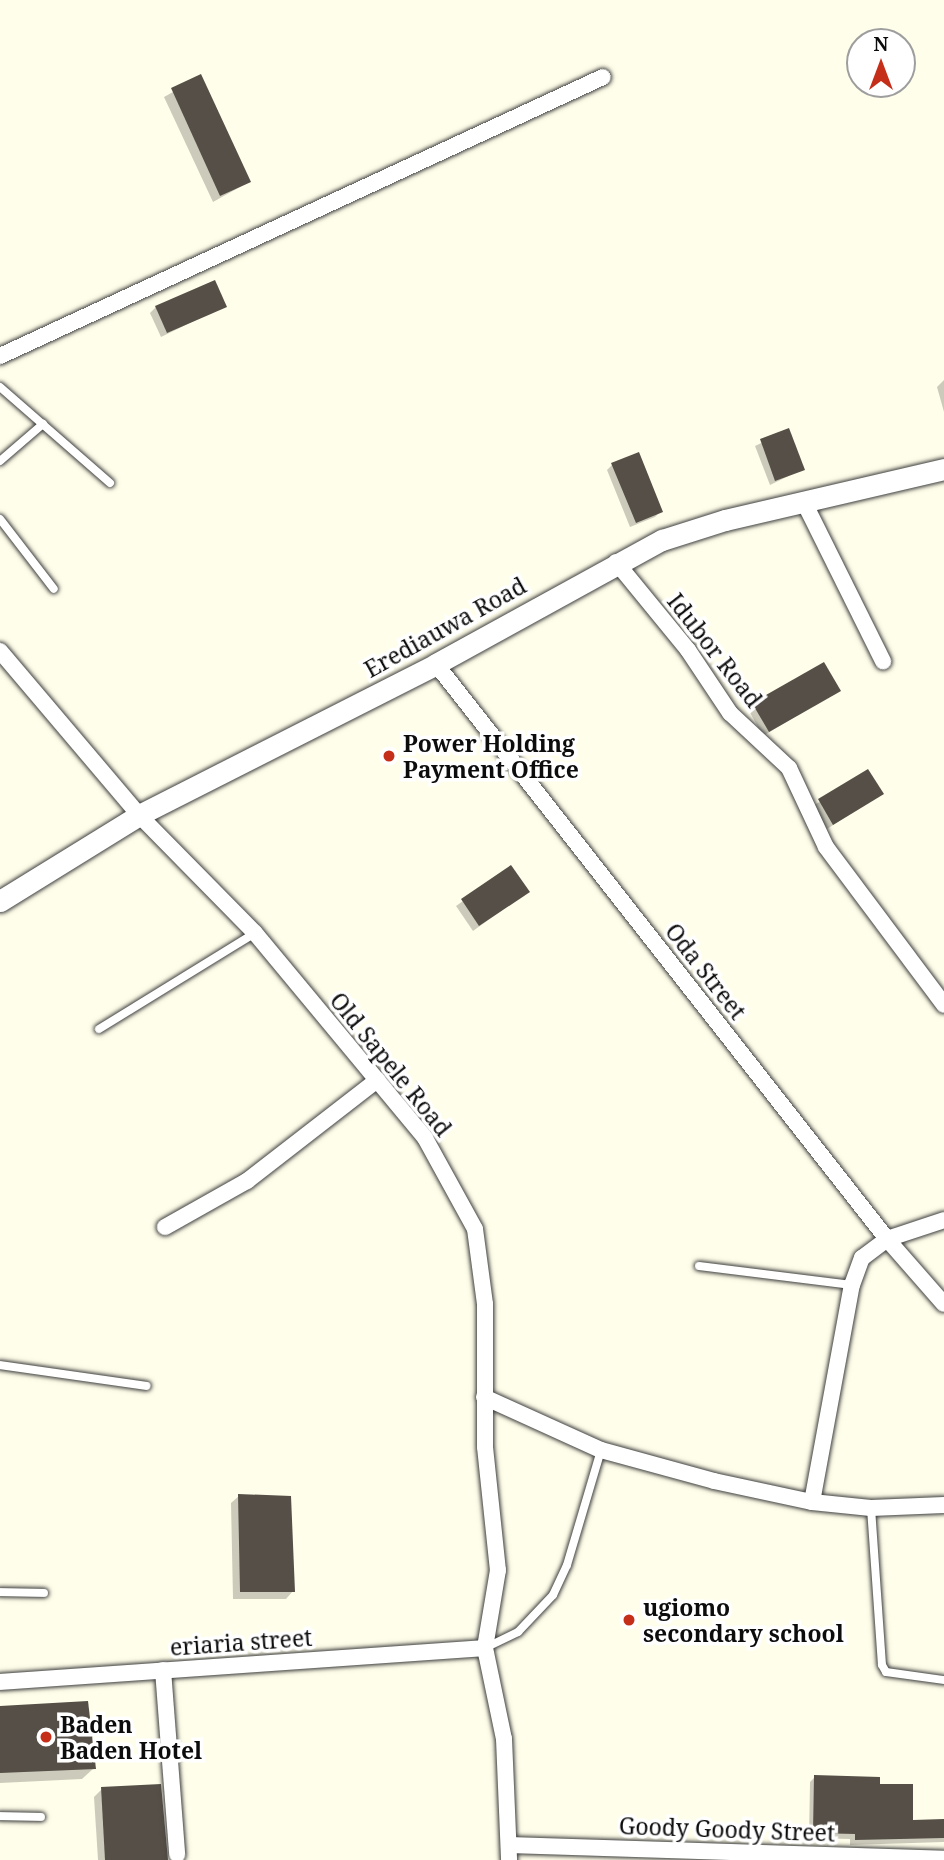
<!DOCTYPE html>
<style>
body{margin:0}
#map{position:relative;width:944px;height:1860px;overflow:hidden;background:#fffeea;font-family:"Noto Serif",serif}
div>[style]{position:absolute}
.shadow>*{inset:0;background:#0003}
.building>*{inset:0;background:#554f47}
.roads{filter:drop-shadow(0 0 2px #3f3f3f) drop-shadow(0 0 2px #3f3f3f)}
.service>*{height:8px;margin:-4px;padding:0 4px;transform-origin:4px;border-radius:4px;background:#fff}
.minor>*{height:16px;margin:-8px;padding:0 8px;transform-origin:8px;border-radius:8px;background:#fff}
.tertiary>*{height:21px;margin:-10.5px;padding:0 10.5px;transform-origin:10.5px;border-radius:10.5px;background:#fff}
.dots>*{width:19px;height:19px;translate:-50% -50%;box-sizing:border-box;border:4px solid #fff;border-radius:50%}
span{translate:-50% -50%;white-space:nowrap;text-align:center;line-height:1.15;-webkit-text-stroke:7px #fff;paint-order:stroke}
.street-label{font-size:23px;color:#0c0c0c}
.poi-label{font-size:23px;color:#0c0c0c;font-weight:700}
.left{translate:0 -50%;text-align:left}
.north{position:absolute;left:846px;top:28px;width:70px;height:70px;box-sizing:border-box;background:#fff;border:2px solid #9e9e9e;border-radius:50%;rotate:0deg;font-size:19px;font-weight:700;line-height:28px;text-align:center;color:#0c0c0c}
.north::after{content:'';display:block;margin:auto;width:24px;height:32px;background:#c52f1a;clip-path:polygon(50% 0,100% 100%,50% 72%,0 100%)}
</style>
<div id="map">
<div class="shadow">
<div style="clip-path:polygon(200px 77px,249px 182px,213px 202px,164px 97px)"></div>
<div style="clip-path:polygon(225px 306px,161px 337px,150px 313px,156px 307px)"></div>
<div style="clip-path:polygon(944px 380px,944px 412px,937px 387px)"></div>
<div style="clip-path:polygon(788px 430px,803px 469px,770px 485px,755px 446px)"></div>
<div style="clip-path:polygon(612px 465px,661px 511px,655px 517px,630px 527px,607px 470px)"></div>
<div style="clip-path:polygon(839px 690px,763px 736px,748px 709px,753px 704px)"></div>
<div style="clip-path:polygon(868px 771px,881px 794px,827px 829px,813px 806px)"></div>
<div style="clip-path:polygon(511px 867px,527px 892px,473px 931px,456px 906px)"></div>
<div style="clip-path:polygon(239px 1496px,293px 1591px,286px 1599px,233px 1599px,231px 1503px)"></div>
<div style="clip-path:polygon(0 1708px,94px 1768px,82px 1779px,0 1783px)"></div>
<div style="clip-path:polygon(815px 1777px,878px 1786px,911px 1822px,944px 1821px,944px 1842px,850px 1845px,850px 1839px,809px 1838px,810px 1782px)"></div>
<div style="clip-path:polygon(102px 1789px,166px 1860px,98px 1860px,94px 1797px)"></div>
</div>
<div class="building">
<div style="clip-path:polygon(201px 74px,251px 182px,220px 196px,171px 88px)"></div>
<div style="clip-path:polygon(215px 280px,227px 307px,167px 333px,155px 306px)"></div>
<div style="clip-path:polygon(789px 428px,805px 470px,775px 481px,760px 439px)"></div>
<div style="clip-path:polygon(639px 452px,663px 512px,636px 523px,611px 463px)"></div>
<div style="clip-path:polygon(824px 662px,841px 691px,769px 732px,752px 703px)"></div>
<div style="clip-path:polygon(868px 769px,884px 794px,833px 825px,818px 799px)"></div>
<div style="clip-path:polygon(511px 865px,530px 892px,479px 926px,461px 899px)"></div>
<div style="clip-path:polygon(238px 1494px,291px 1496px,295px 1592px,240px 1592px)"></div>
<div style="clip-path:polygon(88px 1701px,96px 1769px,0 1773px,0 1706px)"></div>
<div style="clip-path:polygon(814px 1775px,880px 1777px,880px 1784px,913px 1784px,913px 1820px,944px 1819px,944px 1838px,855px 1840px,855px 1834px,813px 1833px)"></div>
<div style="clip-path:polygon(161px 1784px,168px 1860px,105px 1860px,101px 1787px)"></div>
</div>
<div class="roads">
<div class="service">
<div style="left:0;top:387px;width:146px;rotate:41.1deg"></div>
<div style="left:0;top:461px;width:57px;rotate:-40.7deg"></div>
<div style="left:0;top:519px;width:88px;rotate:52.4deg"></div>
<div style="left:99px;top:1029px;width:183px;rotate:-31.6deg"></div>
<div style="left:699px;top:1266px;width:154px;rotate:7.1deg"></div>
<div style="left:0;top:1365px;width:148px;rotate:8.1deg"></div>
<div style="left:871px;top:1508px;width:157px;rotate:86deg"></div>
<div style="left:882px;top:1665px;width:8px;rotate:60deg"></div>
<div style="left:886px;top:1672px;width:59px;rotate:7.9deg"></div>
<div style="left:0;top:1592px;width:44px;rotate:1.3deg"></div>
<div style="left:485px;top:1648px;width:37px;rotate:-26deg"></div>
<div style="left:518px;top:1632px;width:51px;rotate:-46.6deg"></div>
<div style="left:553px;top:1595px;width:33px;rotate:-65deg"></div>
<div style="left:567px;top:1565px;width:120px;rotate:-73.5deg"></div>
<div style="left:0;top:1816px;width:41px;rotate:1.4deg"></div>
</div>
<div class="minor">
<div style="left:0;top:356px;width:664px;rotate:-24.83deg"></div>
<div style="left:804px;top:502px;width:178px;rotate:63.6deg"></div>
<div style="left:616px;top:562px;width:114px;rotate:50.7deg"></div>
<div style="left:688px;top:650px;width:76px;rotate:56.3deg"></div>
<div style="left:730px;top:713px;width:81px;rotate:43deg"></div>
<div style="left:789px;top:768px;width:87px;rotate:64.9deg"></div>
<div style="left:826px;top:847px;width:197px;rotate:53.2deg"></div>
<div style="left:0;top:651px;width:215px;rotate:49.7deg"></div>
<div style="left:139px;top:815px;width:165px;rotate:45.5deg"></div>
<div style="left:255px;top:933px;width:266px;rotate:50.3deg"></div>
<div style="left:425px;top:1138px;width:104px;rotate:61.2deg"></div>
<div style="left:475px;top:1229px;width:76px;rotate:82.4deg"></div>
<div style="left:485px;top:1304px;width:143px;rotate:90deg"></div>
<div style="left:485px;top:1447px;width:124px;rotate:84deg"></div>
<div style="left:498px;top:1570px;width:79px;rotate:99.5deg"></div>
<div style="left:485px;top:1648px;width:93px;rotate:78.2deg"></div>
<div style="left:504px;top:1739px;width:121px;rotate:87.6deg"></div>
<div style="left:436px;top:664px;width:731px;rotate:51.89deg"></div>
<div style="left:887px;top:1239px;width:86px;rotate:48.8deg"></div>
<div style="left:165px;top:1227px;width:94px;rotate:-29.3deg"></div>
<div style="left:247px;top:1181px;width:165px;rotate:-37.8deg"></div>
<div style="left:484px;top:1397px;width:128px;rotate:24.4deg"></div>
<div style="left:601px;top:1450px;width:117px;rotate:15.3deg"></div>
<div style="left:714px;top:1481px;width:100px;rotate:12.1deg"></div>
<div style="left:812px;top:1502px;width:59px;rotate:5.8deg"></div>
<div style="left:871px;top:1508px;width:73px;rotate:-2.4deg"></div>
<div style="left:812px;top:1502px;width:221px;rotate:-79.6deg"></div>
<div style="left:852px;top:1285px;width:29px;rotate:-70deg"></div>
<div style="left:862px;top:1258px;width:31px;rotate:-37deg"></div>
<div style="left:887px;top:1239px;width:60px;rotate:-18.4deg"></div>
<div style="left:163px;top:1670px;width:185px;rotate:85.6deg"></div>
<div style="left:0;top:1682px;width:486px;rotate:-4deg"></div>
<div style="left:509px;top:1845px;width:435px;rotate:1.8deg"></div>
</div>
<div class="tertiary">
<div style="left:0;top:901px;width:163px;rotate:-31.7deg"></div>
<div style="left:139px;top:815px;width:333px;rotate:-26.9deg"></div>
<div style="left:436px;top:664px;width:258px;rotate:-28.8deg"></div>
<div style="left:662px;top:540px;width:66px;rotate:-17.6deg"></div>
<div style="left:725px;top:520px;width:225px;rotate:-13.1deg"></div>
</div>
</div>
<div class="dots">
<div style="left:389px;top:756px;background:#c52f1a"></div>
<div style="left:629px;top:1620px;background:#c52f1a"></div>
<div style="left:46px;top:1737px;background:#c52f1a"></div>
</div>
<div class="street-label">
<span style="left:445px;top:627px;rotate:-29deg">Erediauwa Road</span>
<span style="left:715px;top:650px;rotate:52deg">Idubor Road</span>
<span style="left:706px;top:971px;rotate:52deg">Oda Street</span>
<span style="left:391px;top:1064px;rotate:51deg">Old Sapele Road</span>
<span style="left:241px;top:1642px;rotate:-4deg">eriaria street</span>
<span style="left:727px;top:1829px;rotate:2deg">Goody Goody Street</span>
</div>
<div class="poi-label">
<span class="left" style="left:403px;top:756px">Power Holding<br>Payment Office</span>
<span class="left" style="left:643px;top:1620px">ugiomo<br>secondary school</span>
<span class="left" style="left:60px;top:1737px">Baden<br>Baden Hotel</span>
</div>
<div class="north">N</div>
</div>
